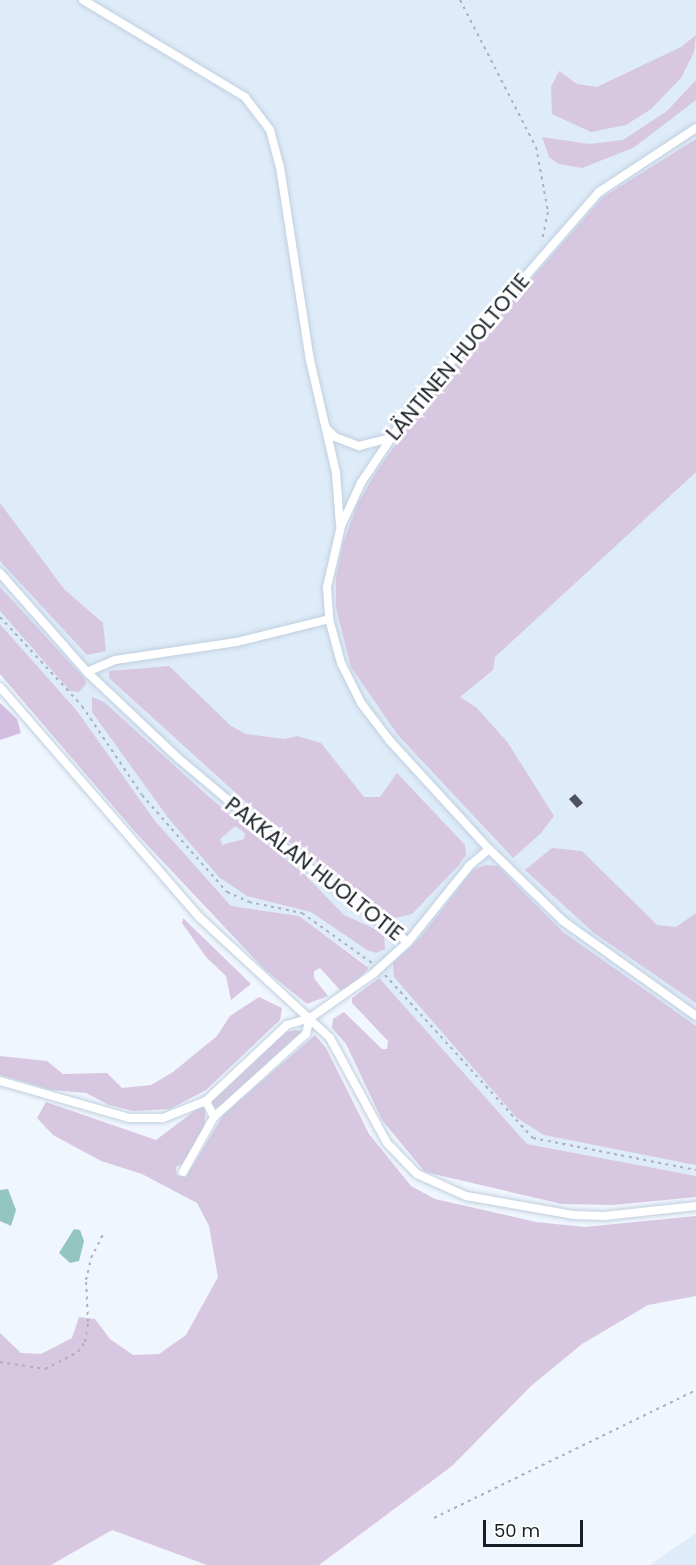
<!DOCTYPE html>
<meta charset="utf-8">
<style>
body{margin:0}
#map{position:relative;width:696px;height:1565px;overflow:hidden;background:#f0f6fd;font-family:Poppins,sans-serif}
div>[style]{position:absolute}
.built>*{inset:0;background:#deebf8}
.green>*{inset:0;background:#d7c7e1}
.forest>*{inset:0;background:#d3bde0}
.water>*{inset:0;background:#93c6c0}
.building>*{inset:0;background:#4f5162}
.path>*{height:2px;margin-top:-1px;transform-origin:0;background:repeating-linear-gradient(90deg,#abb1b8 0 3px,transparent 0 7.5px)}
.roads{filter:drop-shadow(0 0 2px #c0cfdf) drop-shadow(0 0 2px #c0cfdf)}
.lane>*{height:8px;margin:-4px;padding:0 4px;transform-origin:4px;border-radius:4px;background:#fff}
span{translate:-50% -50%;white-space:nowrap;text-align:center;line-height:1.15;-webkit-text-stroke:6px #fff;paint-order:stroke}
.street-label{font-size:21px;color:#181e24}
.scale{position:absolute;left:483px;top:1520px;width:100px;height:27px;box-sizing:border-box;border:3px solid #181e24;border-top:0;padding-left:8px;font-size:18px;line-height:21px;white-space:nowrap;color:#181e24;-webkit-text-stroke:4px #fff;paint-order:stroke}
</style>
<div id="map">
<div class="built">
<div style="clip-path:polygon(0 0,696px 0,696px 1176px,527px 1144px,366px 964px,299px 916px,231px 907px,155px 821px,88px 727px,0 623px)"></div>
<div style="clip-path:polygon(696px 1533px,696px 1565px,650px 1565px)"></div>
</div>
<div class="green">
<div style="clip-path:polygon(696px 35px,694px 52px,681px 78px,651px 109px,626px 125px,591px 132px,552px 114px,551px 87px,559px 71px,577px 84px,597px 87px,681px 47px)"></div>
<div style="clip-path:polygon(696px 80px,696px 100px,633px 148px,582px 168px,559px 164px,549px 157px,542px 137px,589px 144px,623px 140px,667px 111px)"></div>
<div style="clip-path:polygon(696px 139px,696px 472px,495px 657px,493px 670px,460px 697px,477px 708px,508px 743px,554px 816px,541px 833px,513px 858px,397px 734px,351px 667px,336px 608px,336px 576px,343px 543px,358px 503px,378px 469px,446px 376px,603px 197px)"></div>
<div style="clip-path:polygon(0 503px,64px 589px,103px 623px,106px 651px,87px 655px,0 561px)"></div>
<div style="clip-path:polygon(0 587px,85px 679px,86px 684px,79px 692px,70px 691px,0 611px)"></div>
<div style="clip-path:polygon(0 624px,77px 711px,155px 821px,231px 906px,299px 916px,369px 968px,349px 988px,340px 990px,320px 968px,314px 971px,314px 978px,328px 996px,307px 1004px,265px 970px,136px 833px,0 674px)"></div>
<div style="clip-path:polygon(169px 666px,231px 726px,246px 734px,285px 739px,297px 736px,321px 743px,364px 797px,380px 797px,397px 773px,465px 845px,466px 855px,458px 866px,412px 914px,395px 918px,389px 915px,292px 844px,109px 678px,109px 671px)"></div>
<div style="clip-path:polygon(evenodd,92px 697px,104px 702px,210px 798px,304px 874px,344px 915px,384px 933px,385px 949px,376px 953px,367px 950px,311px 912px,247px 896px,219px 877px,169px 819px,92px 712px,92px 697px,235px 826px,245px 833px,244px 839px,222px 845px,220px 839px,235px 826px)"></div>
<div style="clip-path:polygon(552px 848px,582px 851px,657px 925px,676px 927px,696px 913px,696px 1003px,594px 933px,525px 870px)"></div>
<div style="clip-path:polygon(485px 865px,498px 866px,563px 932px,696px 1026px,696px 1165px,544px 1135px,517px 1118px,394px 977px,393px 963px,420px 938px,472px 871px)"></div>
<div style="clip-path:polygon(183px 918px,251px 984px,231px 1000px,226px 976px,206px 957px,182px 923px)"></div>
<div style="clip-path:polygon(379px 978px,527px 1144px,696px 1176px,696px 1197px,613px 1205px,562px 1204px,425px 1172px,382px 1120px,346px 1044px,332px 1028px,333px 1019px,344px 1012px,382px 1049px,387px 1049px,388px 1041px,352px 1003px,352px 998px)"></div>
<div style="clip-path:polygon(259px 997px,282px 1008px,280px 1020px,206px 1090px,170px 1109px,133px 1111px,109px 1105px,86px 1093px,51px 1090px,0 1075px,0 1056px,47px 1061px,63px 1074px,107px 1073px,122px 1088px,151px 1085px,173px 1072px,217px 1036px,230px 1016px)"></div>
<div style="clip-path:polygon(295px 1030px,302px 1031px,218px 1108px,212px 1106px,213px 1099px,286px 1032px)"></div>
<div style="clip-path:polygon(315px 1035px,326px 1048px,369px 1134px,411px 1186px,435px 1199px,536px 1222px,585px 1227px,696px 1216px,696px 1296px,648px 1305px,582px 1344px,531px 1386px,452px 1466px,319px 1565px,207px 1565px,112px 1530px,51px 1565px,0 1565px,0 1333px,21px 1353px,41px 1354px,72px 1338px,79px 1317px,95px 1319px,110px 1339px,133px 1355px,159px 1354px,186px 1335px,218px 1277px,209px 1226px,197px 1203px,142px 1174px,101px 1161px,53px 1135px,37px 1118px,46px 1102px,156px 1140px,201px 1106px,205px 1109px,205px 1126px,182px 1164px,176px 1167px,177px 1175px,186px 1177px,224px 1114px)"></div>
</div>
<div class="forest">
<div style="clip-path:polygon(0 703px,17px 719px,21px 733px,0 740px)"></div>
</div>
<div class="water">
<div style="clip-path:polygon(8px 1189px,16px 1210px,11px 1226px,0 1221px,0 1190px)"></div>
<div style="clip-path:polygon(74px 1229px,80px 1230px,84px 1241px,79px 1261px,70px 1263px,59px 1253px)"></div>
</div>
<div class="building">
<div style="clip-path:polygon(575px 794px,583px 803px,577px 808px,569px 799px)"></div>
</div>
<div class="path">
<div style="left:460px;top:0;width:165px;rotate:62.7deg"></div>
<div style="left:536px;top:147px;width:66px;rotate:79.5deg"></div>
<div style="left:548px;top:212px;width:30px;rotate:102deg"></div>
<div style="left:0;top:617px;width:121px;rotate:47.3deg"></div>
<div style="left:82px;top:706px;width:107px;rotate:56deg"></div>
<div style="left:142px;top:795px;width:129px;rotate:48.8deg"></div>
<div style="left:227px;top:892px;width:24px;rotate:24deg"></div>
<div style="left:249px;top:902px;width:54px;rotate:11.7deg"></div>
<div style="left:302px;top:913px;width:86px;rotate:35.5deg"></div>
<div style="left:385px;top:975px;width:220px;rotate:47.8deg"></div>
<div style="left:533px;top:1138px;width:166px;rotate:11.1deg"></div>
<div style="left:0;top:1362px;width:46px;rotate:8.8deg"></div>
<div style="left:45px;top:1369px;width:37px;rotate:-27deg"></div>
<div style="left:78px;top:1352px;width:12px;rotate:-55deg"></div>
<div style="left:85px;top:1342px;width:20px;rotate:-81deg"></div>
<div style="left:88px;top:1322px;width:42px;rotate:-92.7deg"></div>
<div style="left:86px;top:1280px;width:23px;rotate:-77deg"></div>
<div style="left:91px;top:1258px;width:28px;rotate:-63deg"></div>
<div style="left:434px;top:1518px;width:292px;rotate:-26deg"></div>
</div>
<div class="roads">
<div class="lane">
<div style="left:83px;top:0;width:189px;rotate:30.9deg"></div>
<div style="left:245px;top:97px;width:41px;rotate:52.9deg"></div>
<div style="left:270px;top:130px;width:38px;rotate:75deg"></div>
<div style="left:280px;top:167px;width:195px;rotate:81.2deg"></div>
<div style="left:310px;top:360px;width:116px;rotate:77deg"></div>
<div style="left:336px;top:473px;width:52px;rotate:85.6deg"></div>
<div style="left:696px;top:128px;width:116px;rotate:146.6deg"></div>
<div style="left:599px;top:192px;width:281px;rotate:131.1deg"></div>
<div style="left:414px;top:404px;width:95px;rotate:123.9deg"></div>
<div style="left:361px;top:483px;width:47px;rotate:114.9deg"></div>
<div style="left:341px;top:526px;width:63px;rotate:102.9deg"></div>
<div style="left:327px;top:587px;width:32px;rotate:86deg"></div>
<div style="left:329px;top:619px;width:46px;rotate:74.7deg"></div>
<div style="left:341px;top:663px;width:45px;rotate:63.4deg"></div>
<div style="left:361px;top:703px;width:48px;rotate:52.7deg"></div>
<div style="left:390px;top:741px;width:147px;rotate:47.5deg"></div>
<div style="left:489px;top:849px;width:103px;rotate:44.2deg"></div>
<div style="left:563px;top:921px;width:163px;rotate:35.5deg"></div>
<div style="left:326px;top:428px;width:13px;rotate:45deg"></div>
<div style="left:335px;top:437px;width:26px;rotate:21deg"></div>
<div style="left:359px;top:446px;width:30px;rotate:-14deg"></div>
<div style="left:0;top:573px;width:132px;rotate:48.7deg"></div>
<div style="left:87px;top:672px;width:125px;rotate:43.4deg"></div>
<div style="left:178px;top:758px;width:158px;rotate:40.1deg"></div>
<div style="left:299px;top:860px;width:136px;rotate:37deg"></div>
<div style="left:87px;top:672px;width:30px;rotate:-23deg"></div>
<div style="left:115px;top:660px;width:123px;rotate:-8.4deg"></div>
<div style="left:237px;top:642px;width:95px;rotate:-14deg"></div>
<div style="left:0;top:687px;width:304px;rotate:49.1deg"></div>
<div style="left:199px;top:917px;width:178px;rotate:42.7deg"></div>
<div style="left:330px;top:1038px;width:119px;rotate:61.5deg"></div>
<div style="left:387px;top:1143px;width:43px;rotate:45.9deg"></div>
<div style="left:417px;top:1174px;width:54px;rotate:24.2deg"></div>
<div style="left:466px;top:1196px;width:110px;rotate:10deg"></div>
<div style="left:574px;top:1215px;width:30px;rotate:2deg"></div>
<div style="left:604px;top:1216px;width:93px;rotate:-6.2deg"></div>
<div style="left:0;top:1081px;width:134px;rotate:16deg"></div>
<div style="left:129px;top:1118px;width:34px"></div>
<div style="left:163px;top:1118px;width:46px;rotate:-21.6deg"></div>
<div style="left:206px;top:1101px;width:111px;rotate:-43.2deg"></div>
<div style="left:287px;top:1025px;width:24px;rotate:-17deg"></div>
<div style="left:310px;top:1018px;width:78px;rotate:-35.1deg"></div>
<div style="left:374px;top:973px;width:46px;rotate:-42.4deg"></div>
<div style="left:408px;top:942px;width:97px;rotate:-51.2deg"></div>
<div style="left:469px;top:866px;width:26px;rotate:-40deg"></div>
<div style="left:214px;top:1117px;width:124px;rotate:-42.1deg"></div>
<div style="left:306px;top:1034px;width:16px;rotate:-76deg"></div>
<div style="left:183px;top:1172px;width:63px;rotate:-60.6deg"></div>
<div style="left:214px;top:1117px;width:18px;rotate:-117deg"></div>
</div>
</div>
<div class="street-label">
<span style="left:458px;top:357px;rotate:-50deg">LÄNTINEN HUOLTOTIE</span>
<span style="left:314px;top:869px;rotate:38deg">PAKKALAN HUOLTOTIE</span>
</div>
<div class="scale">50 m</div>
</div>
